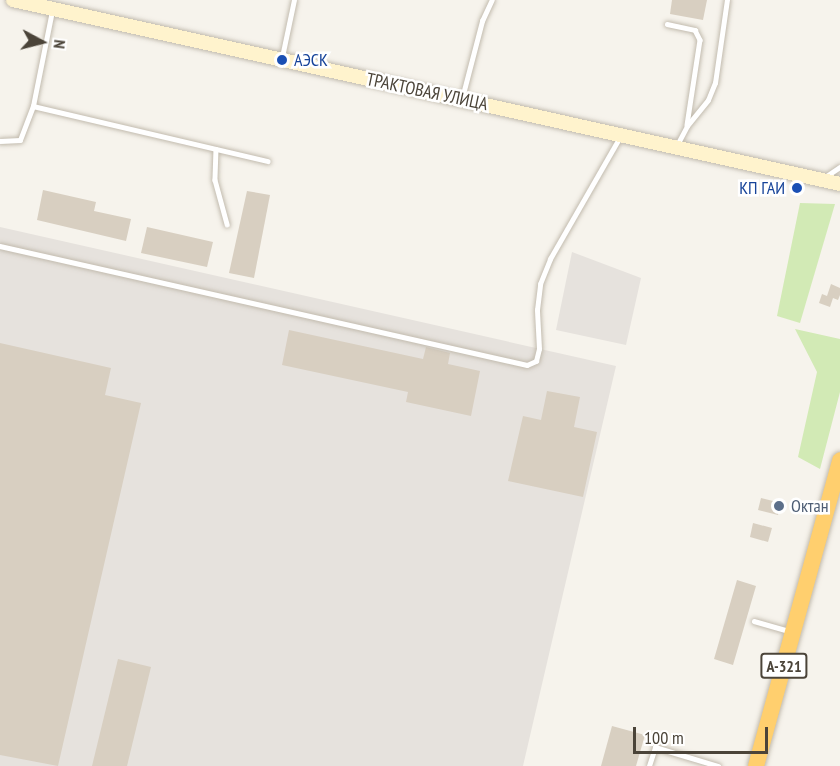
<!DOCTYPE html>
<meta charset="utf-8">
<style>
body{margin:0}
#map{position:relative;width:840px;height:766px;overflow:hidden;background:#f6f3ec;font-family:"PT Sans Narrow",sans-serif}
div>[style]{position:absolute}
.industrial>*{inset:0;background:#e6e2dd}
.green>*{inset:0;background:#d2eab5}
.building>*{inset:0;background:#d8cfc1}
.roads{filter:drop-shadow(0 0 2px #c2bbae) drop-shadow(0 0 2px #c2bbae)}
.lane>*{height:4.5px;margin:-2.25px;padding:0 2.25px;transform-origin:2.25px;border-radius:2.25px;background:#fff}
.secondary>*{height:14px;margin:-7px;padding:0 7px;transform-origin:7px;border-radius:7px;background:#fff3cd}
.highway>*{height:16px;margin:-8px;padding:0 8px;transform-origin:8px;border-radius:8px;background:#ffcf6e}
.dots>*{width:16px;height:16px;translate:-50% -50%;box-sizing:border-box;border:3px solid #fff;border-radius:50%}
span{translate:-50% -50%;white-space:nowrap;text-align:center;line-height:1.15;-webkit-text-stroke:5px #fff;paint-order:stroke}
.shield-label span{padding:2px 4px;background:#fff;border:2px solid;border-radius:4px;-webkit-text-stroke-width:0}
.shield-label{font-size:16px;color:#4b4439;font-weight:700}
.transit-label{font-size:18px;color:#164399}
.left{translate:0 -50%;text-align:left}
.right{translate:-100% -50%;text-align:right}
.street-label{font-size:18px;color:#4b4439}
.service-label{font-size:18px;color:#4e5e75}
.north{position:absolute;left:12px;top:12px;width:60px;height:60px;-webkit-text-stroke:4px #fff;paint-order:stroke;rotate:97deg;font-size:16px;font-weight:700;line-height:24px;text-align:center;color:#4b4439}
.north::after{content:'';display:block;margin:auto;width:21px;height:27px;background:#4b4439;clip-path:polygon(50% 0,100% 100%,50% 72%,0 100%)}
.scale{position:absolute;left:633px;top:727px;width:135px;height:27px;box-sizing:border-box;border:3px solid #4b4439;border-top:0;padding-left:8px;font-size:18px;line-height:21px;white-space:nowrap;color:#4b4439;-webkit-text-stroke:4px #fff;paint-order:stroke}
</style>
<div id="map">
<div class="industrial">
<div style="clip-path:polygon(0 227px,616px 366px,523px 766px,0 766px)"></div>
<div style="clip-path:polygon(572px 252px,641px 278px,626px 345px,556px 330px)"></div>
</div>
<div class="green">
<div style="clip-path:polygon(800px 203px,835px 204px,800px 323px,777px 316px)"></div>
<div style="clip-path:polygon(795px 329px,840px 339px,840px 392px,820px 469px,798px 457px,817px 372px)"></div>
</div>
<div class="building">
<div style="clip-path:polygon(672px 0,707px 0,703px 20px,670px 14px)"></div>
<div style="clip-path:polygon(43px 190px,96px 202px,94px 211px,131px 219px,126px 241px,37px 220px)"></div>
<div style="clip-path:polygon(247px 191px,270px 195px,254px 278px,229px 273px)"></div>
<div style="clip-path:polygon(147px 227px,213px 242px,207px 267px,141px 253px)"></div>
<div style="clip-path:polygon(831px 284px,840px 288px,840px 295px,838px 300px,833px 298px,830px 307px,819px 303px,822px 294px,827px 296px)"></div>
<div style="clip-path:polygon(289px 330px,423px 359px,426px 347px,450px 353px,448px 364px,480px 371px,471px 416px,406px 402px,408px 392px,282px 365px)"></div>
<div style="clip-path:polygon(0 343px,111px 368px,105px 395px,141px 403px,58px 766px,0 755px)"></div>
<div style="clip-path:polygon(547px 391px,580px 397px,574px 427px,597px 432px,583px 497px,508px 481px,523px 416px,541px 420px)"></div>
<div style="clip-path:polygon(761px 498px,781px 503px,778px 515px,758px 510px)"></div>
<div style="clip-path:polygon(753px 523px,772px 528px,768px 542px,750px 537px)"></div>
<div style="clip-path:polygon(737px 580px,756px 586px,733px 665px,714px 659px)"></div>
<div style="clip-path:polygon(118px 659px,151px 667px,127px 766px,92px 766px)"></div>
<div style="clip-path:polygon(612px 726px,645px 735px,636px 766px,601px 766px)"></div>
</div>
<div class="roads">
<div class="lane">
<div style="left:667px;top:24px;width:29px;rotate:12deg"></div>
<div style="left:695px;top:30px;width:11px;rotate:63deg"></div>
<div style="left:700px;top:40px;width:86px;rotate:98.7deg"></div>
<div style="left:282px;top:57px;width:58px;rotate:-78.1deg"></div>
<div style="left:462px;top:98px;width:80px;rotate:-75.4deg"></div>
<div style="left:482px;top:21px;width:23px;rotate:-65deg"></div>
<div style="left:33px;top:106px;width:241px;rotate:13.2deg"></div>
<div style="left:0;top:141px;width:20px;rotate:-3deg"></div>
<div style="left:20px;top:140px;width:36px;rotate:-69deg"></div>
<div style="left:33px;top:106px;width:97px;rotate:-78.7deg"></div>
<div style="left:677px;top:145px;width:21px;rotate:-62deg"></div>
<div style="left:687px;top:126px;width:33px;rotate:-51deg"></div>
<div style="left:708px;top:100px;width:18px;rotate:-68deg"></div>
<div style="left:715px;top:83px;width:84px;rotate:-81.8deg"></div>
<div style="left:216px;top:149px;width:31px;rotate:92deg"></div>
<div style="left:215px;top:180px;width:46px;rotate:74.7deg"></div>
<div style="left:825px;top:177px;width:18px;rotate:-34deg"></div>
<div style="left:0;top:246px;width:540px;rotate:12.72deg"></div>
<div style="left:527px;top:365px;width:10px;rotate:-24deg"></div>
<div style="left:536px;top:361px;width:12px;rotate:-76deg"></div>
<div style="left:539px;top:349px;width:39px;rotate:-93deg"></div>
<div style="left:537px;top:310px;width:26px;rotate:-83deg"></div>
<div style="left:540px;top:284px;width:27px;rotate:-68deg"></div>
<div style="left:550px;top:259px;width:141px;rotate:-60.2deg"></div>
<div style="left:754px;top:621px;width:35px;rotate:16deg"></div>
<div style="left:649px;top:766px;width:20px;rotate:-72deg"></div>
<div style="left:655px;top:747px;width:66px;rotate:16.8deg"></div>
</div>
<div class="secondary">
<div style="left:13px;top:0;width:847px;rotate:12.54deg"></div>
</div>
<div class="highway">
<div style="left:756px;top:766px;width:317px;rotate:-74.6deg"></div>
</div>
</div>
<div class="dots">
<div style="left:282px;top:60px;background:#1a4fb4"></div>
<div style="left:797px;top:188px;background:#1a4fb4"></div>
<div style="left:779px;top:506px;background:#5c6f8a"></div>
</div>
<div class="shield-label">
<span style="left:784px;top:666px">А-321</span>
</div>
<div class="transit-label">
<span class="left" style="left:294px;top:60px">АЭСК</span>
<span class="right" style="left:785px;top:188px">КП ГАИ</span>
</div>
<div class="street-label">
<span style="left:427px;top:92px;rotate:12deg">ТРАКТОВАЯ УЛИЦА</span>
</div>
<div class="service-label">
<span class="left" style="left:791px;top:506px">Октан</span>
</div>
<div class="north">N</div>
<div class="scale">100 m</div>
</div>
